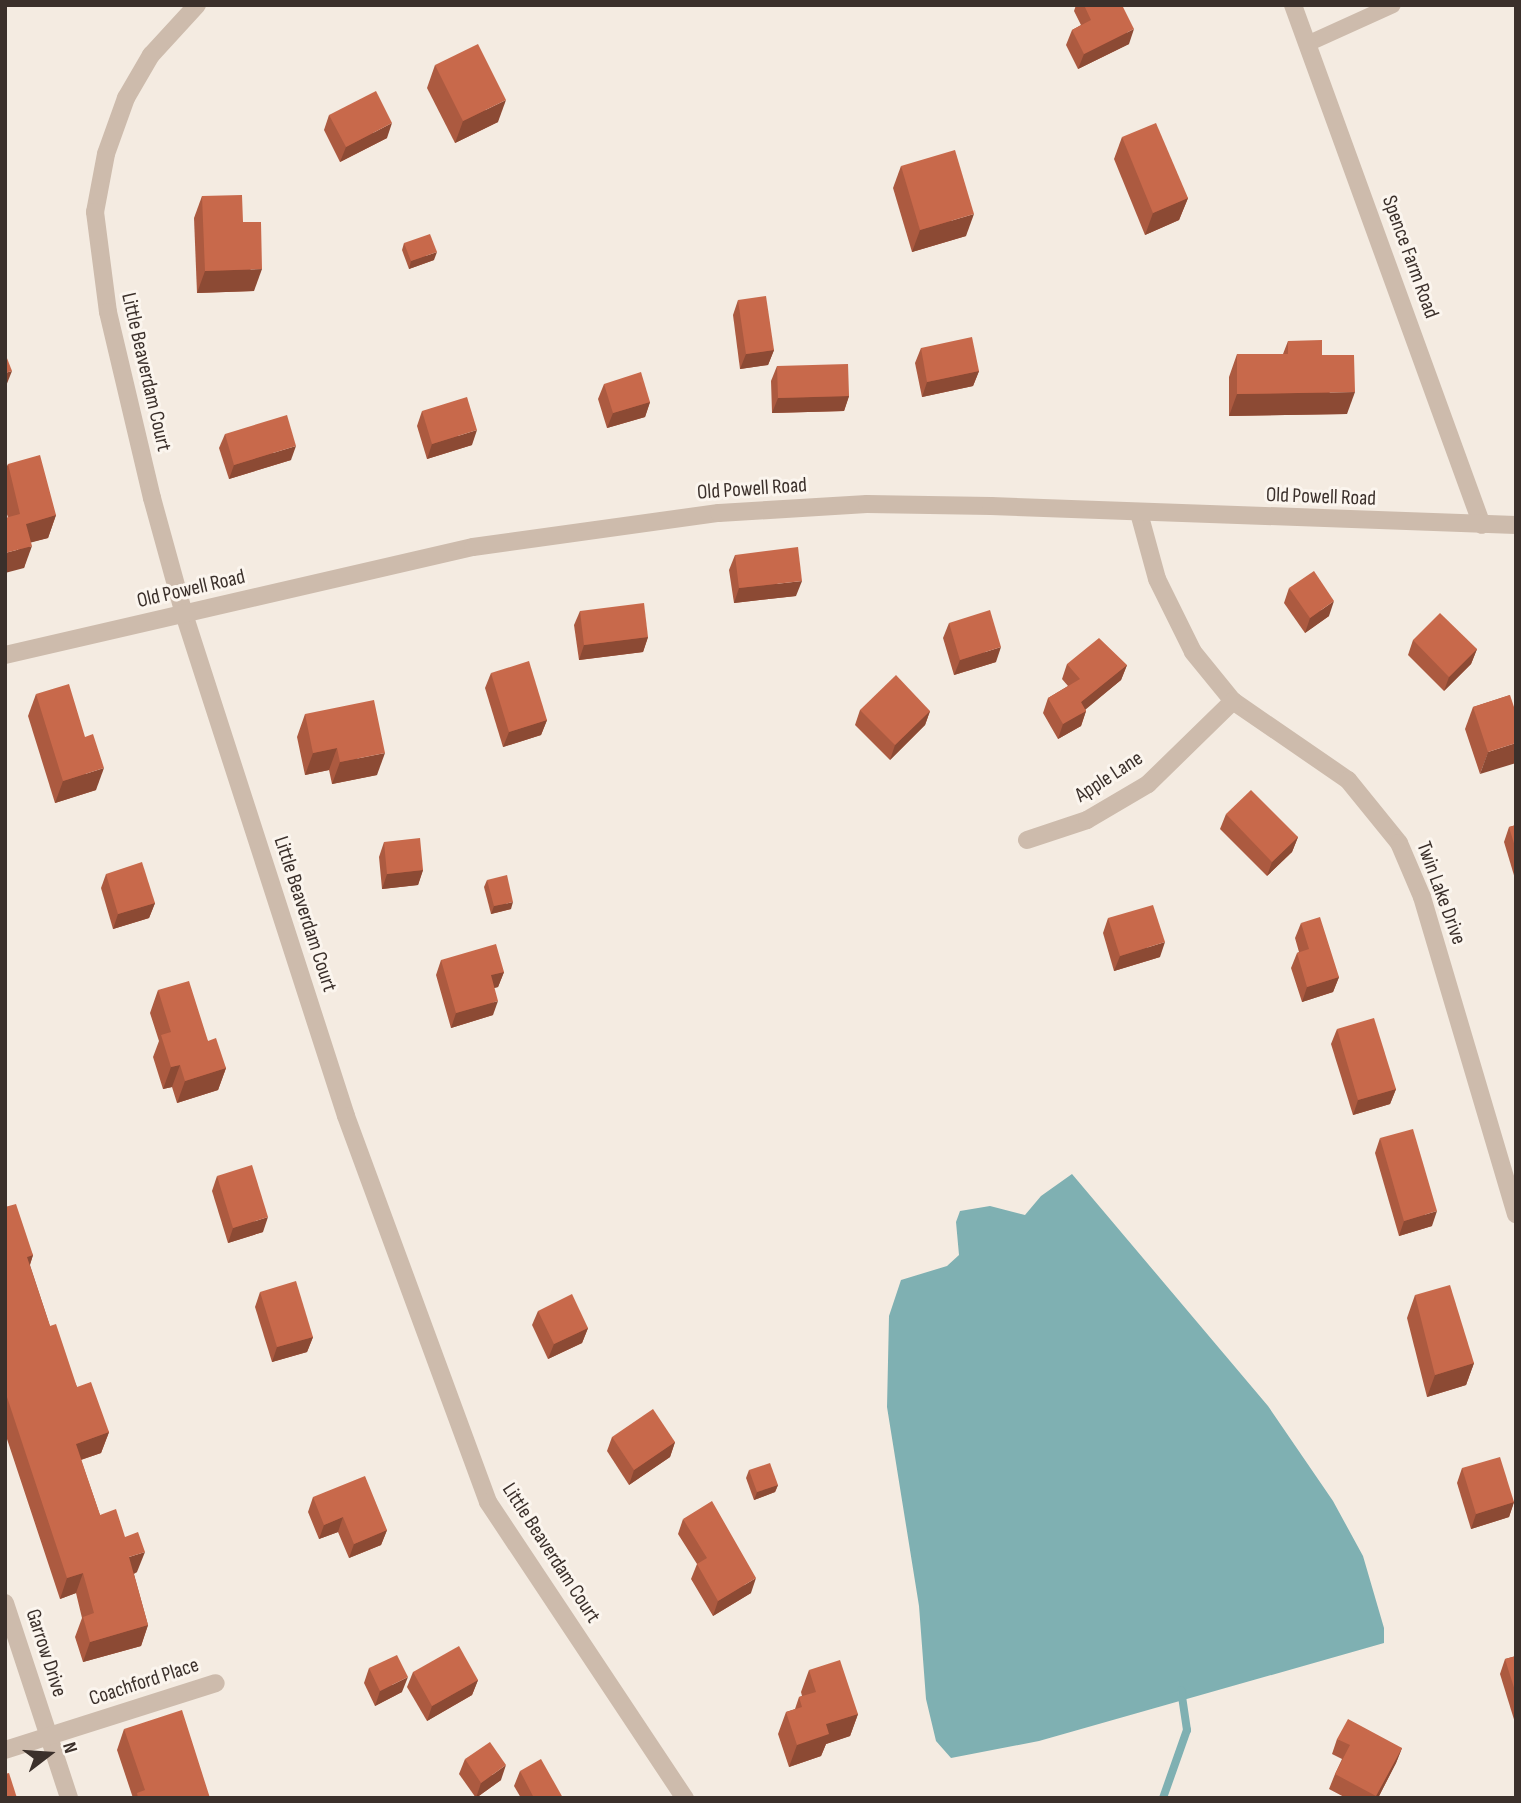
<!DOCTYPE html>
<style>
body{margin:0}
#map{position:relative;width:1521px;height:1803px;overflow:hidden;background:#f4ebe1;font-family:"Sofia Sans Condensed",sans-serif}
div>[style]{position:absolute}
.water>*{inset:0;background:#7fb0b2}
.stream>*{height:8px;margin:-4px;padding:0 4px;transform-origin:4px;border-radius:4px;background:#7fb0b2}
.lane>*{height:16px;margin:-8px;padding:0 8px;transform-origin:8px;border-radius:8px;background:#cdbbac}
.street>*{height:18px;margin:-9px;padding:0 9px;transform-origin:9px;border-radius:9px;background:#cdbbac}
.wall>*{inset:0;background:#ac5a40}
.shaded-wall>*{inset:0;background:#8c4a34}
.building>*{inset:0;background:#c8694b}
span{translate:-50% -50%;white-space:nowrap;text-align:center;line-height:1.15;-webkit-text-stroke:6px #fbf5ee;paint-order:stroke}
.street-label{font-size:21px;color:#3b302b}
.frame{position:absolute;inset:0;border:7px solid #3b302b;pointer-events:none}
.north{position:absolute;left:14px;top:1719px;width:70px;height:70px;-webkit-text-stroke:5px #fbf5ee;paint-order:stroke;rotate:73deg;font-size:19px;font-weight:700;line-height:28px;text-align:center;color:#3b302b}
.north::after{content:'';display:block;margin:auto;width:24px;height:32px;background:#3b302b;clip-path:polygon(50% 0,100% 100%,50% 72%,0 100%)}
</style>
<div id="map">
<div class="water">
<div style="clip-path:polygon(1072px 1174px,1268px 1406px,1333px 1501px,1363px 1556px,1384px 1628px,1384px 1643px,1039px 1741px,951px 1758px,936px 1741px,926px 1699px,919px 1606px,887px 1407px,889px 1316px,901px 1280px,947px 1266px,959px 1255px,956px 1222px,960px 1211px,990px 1206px,1025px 1215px,1041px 1196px)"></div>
</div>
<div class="stream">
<div style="left:1163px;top:1798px;width:72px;rotate:-70.6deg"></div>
<div style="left:1187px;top:1730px;width:40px;rotate:-98.5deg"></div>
</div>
<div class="lane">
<div style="left:1307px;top:44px;width:94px;rotate:-24.4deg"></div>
</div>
<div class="street">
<div style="left:197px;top:5px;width:68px;rotate:132.6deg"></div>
<div style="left:151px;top:55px;width:50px;rotate:120.2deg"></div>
<div style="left:126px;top:98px;width:59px;rotate:109.7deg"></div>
<div style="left:106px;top:154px;width:59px;rotate:100.7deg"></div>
<div style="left:95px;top:212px;width:101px;rotate:82.6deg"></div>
<div style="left:108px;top:312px;width:191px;rotate:76.7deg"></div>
<div style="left:152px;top:498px;width:120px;rotate:74.6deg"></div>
<div style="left:184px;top:614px;width:527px;rotate:72.11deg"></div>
<div style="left:346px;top:1116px;width:411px;rotate:69.8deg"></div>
<div style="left:488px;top:1502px;width:356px;rotate:56.4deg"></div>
<div style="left:1293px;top:5px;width:553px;rotate:70.03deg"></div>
<div style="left:1139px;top:513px;width:68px;rotate:74.7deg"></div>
<div style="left:1157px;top:579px;width:81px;rotate:63.7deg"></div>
<div style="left:1193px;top:652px;width:63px;rotate:50.8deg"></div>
<div style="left:1233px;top:701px;width:140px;rotate:34.5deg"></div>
<div style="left:1348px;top:780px;width:81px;rotate:51deg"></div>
<div style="left:1399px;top:843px;width:59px;rotate:66.9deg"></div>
<div style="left:1422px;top:897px;width:331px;rotate:73.5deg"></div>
<div style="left:5px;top:655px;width:480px;rotate:-13deg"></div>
<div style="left:473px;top:547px;width:248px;rotate:-7.9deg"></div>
<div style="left:719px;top:513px;width:148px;rotate:-3.5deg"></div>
<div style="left:867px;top:504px;width:124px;rotate:0.9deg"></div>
<div style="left:991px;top:506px;width:525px;rotate:2.07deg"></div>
<div style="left:1027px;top:840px;width:63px;rotate:-18.4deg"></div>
<div style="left:1087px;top:820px;width:71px;rotate:-30.5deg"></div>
<div style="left:1148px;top:784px;width:119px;rotate:-44.3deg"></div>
<div style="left:5px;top:1603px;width:205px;rotate:71.8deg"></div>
<div style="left:5px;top:1750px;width:221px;rotate:-17.6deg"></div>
</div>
<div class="wall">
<div style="clip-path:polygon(1076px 5px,1122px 5px,1129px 44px,1078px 69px,1066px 45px,1072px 30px,1081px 25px,1074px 11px)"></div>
<div style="clip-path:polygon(435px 65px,498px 122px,455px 143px,427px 88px)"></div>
<div style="clip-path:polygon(329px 115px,387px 138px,340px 162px,324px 130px)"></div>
<div style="clip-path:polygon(1122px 137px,1188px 198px,1179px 220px,1145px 235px,1114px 159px)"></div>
<div style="clip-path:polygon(901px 166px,966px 236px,912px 252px,893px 188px)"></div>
<div style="clip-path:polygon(202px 196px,243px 222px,254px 291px,197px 293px,194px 218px)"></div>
<div style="clip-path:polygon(404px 243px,434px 260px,409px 269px,402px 250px)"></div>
<div style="clip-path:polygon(738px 300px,774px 350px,768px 365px,740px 369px,733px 315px)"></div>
<div style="clip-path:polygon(1288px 341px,1347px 414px,1229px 416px,1229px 377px,1237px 354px,1283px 354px)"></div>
<div style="clip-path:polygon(921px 348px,979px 371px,973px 386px,922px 397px,915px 363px)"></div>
<div style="clip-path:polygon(777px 366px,849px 396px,844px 411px,772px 413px,771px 381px)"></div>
<div style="clip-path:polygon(604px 384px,650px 402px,645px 417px,607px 428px,598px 399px)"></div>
<div style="clip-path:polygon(422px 411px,472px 445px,427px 459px,417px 426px)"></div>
<div style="clip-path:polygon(225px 434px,291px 460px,229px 479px,219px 448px)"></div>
<div style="clip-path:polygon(8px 464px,56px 515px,48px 538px,31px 542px,24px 568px,5px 508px,5px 470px)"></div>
<div style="clip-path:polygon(735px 555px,796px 596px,734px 603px,729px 570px)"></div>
<div style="clip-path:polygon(1289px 588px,1329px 616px,1305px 633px,1284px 603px)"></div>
<div style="clip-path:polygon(580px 611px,648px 637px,643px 652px,579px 660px,574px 625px)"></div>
<div style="clip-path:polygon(949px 623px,996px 662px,954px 675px,943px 638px)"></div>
<div style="clip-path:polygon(1413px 640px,1477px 649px,1471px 664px,1444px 691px,1408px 655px)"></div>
<div style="clip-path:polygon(1067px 664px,1127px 665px,1121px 680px,1085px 709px,1086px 711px,1081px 726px,1058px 739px,1043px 713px,1048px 698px,1068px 686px,1062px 679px)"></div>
<div style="clip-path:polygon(491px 673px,547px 720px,541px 735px,503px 747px,485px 688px)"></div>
<div style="clip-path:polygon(36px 694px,96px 790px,55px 803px,28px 716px)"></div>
<div style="clip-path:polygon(1510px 695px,1480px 774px,1465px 729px,1473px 707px)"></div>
<div style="clip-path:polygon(860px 710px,930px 711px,925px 725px,890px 760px,855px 725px)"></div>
<div style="clip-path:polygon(305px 714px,377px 775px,332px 784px,329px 770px,305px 775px,297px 737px)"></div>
<div style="clip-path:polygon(1226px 814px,1298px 837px,1292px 852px,1267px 876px,1220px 829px)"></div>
<div style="clip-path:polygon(1516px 825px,1516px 882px,1504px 842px,1509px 827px)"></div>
<div style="clip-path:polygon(384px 842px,423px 870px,418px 885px,382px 889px,379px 857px)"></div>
<div style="clip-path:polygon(106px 874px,155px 903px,149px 918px,113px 929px,101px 888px)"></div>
<div style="clip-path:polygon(487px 880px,511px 909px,491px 914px,484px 887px)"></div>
<div style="clip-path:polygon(1108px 918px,1160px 957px,1114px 971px,1103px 933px)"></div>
<div style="clip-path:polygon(1301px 923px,1339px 977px,1333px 992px,1302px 1002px,1291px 968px,1297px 953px,1299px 952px,1295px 938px)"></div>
<div style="clip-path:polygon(441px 960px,504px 972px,498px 987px,494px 988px,493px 1015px,451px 1028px,436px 975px)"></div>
<div style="clip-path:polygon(158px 990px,208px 1041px,226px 1068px,218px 1090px,177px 1103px,172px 1087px,163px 1089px,153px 1057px,159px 1041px,150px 1013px)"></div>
<div style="clip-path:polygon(1337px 1029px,1396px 1089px,1390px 1104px,1353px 1115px,1331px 1044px)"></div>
<div style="clip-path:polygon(1380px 1138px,1432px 1226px,1399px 1236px,1375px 1153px)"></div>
<div style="clip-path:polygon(217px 1176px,263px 1232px,228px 1243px,212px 1191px)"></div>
<div style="clip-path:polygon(5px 1207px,33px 1255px,30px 1265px,50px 1326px,77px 1387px,109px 1432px,101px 1453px,81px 1460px,100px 1515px,137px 1572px,134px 1574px,148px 1625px,141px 1646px,83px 1662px,75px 1637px,82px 1618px,76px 1593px,60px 1599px,5px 1433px)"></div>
<div style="clip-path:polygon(260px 1292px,313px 1337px,307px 1352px,272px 1362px,255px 1307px)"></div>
<div style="clip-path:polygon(1415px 1295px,1474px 1363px,1466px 1385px,1427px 1397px,1407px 1318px)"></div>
<div style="clip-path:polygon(538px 1311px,588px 1328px,582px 1343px,548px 1359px,532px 1325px)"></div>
<div style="clip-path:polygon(612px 1437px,675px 1442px,670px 1457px,629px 1485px,607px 1451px)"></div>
<div style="clip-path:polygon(1462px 1468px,1514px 1502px,1509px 1517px,1471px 1529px,1457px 1483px)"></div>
<div style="clip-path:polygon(749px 1470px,778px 1485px,775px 1492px,754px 1500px,746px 1478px)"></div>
<div style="clip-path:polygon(313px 1497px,387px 1530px,381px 1545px,349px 1558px,338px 1532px,319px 1539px,308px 1512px)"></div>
<div style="clip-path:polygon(683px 1519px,751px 1593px,713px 1616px,691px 1579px,697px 1564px,678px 1534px)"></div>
<div style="clip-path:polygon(1516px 1656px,1516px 1726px,1500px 1674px,1505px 1659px)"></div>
<div style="clip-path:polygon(369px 1668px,402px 1692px,375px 1706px,364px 1683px)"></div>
<div style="clip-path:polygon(809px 1670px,858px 1714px,850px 1736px,826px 1744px,821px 1756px,789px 1767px,778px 1734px,786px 1712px,795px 1709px,799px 1697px,802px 1696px,801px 1692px)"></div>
<div style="clip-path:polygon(413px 1672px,478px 1680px,472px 1695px,427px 1721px,407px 1687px)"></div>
<div style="clip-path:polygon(124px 1729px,210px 1798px,133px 1798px,117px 1750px)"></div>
<div style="clip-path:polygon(1337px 1739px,1402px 1748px,1396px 1763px,1378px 1798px,1346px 1798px,1329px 1789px,1335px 1774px,1342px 1759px,1332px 1754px)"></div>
<div style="clip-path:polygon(465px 1759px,501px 1780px,476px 1798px,459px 1774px)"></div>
<div style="clip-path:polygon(520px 1771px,563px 1798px,521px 1798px,514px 1786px)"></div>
</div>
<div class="shaded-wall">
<div style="clip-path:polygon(1134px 29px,1129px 44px,1078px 69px,1084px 54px)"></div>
<div style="clip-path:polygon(506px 100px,498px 122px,455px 143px,463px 121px)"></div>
<div style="clip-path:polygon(392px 123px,387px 138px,340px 162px,346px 147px)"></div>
<div style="clip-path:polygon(1188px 198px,1179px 220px,1145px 235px,1153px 213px)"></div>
<div style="clip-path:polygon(974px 214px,966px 236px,912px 252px,920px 230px)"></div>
<div style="clip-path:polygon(437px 252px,434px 260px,409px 269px,411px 261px)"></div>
<div style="clip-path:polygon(262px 269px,254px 291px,197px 293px,205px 271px)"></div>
<div style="clip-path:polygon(774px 350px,768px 365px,740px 369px,746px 354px)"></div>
<div style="clip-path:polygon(12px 371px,6px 386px,5px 386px,5px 373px)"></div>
<div style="clip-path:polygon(979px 371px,973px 386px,922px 397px,927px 382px)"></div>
<div style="clip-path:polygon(1355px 392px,1347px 414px,1229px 416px,1237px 394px)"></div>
<div style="clip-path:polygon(849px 396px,844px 411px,772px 413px,778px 398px)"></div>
<div style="clip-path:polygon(650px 402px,645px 417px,607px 428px,613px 413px)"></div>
<div style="clip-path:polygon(477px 430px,472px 445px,427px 459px,432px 444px)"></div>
<div style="clip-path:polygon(296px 446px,291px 460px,229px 479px,234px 465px)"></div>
<div style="clip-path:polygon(56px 515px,48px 538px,18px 546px,26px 524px)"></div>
<div style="clip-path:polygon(32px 546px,24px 568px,5px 573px,5px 553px)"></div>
<div style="clip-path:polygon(802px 581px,796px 596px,734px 603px,739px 588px)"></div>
<div style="clip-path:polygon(1334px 601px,1329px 616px,1305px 633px,1310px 618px)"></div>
<div style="clip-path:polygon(648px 637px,643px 652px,579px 660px,584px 645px)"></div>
<div style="clip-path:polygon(1001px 647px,996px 662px,954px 675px,960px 660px)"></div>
<div style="clip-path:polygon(1477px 649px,1471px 664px,1444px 691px,1449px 677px)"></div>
<div style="clip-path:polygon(1127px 665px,1121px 680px,1079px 715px,1086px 711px,1081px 726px,1058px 739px,1063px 724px,1081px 702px)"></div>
<div style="clip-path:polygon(930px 711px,925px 725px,890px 760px,895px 745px)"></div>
<div style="clip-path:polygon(547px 720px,541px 735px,503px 747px,509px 732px)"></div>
<div style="clip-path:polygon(1516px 743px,1516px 763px,1480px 774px,1488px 752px)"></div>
<div style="clip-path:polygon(337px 748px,329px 770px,305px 775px,313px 753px)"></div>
<div style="clip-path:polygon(385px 753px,377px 775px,332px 784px,340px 762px)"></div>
<div style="clip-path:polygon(104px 768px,96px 790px,55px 803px,63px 781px)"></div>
<div style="clip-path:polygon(1298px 837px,1292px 852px,1267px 876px,1272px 862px)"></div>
<div style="clip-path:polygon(423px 870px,418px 885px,382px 889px,387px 874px)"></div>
<div style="clip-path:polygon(513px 902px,511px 909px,491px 914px,494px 906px)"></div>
<div style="clip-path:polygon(155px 903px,149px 918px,113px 929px,118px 914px)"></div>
<div style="clip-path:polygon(1165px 942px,1160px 957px,1114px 971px,1120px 956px)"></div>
<div style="clip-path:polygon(504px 972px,498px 987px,485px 990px,491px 975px)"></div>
<div style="clip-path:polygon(1339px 977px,1333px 992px,1302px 1002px,1307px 987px)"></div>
<div style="clip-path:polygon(498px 1001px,493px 1015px,451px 1028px,456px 1013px)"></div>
<div style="clip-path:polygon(180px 1065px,172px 1087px,163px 1089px,171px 1067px)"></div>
<div style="clip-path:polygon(226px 1068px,218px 1090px,177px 1103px,185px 1081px)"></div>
<div style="clip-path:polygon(1396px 1089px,1390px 1104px,1353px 1115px,1358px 1100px)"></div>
<div style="clip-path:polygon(1437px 1211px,1432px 1226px,1399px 1236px,1404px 1221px)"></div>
<div style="clip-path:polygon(268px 1217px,263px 1232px,228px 1243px,233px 1228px)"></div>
<div style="clip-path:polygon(33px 1255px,26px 1276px,27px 1257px)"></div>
<div style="clip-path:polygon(588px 1328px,582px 1343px,548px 1359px,554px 1344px)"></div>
<div style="clip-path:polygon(313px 1337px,307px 1352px,272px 1362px,277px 1347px)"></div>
<div style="clip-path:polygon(1474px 1363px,1466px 1385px,1427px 1397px,1435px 1375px)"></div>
<div style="clip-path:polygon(109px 1432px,101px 1453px,68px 1464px,76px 1444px)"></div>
<div style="clip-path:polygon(675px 1442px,670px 1457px,629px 1485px,634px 1470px)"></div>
<div style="clip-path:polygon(778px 1485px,775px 1492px,754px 1500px,757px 1492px)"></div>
<div style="clip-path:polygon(1514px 1502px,1509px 1517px,1471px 1529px,1476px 1514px)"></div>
<div style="clip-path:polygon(343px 1517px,338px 1532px,319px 1539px,324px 1525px)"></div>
<div style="clip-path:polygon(387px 1530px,381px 1545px,349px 1558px,354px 1544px)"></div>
<div style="clip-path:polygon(145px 1552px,137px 1572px,122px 1578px,129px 1557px)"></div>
<div style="clip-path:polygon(83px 1573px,76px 1593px,60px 1599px,67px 1578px)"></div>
<div style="clip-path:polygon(756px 1578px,751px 1593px,713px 1616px,718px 1601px)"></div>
<div style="clip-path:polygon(148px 1625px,141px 1646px,83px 1662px,90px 1642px)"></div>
<div style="clip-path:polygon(408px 1677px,402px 1692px,375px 1706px,380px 1691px)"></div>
<div style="clip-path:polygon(478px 1680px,472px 1695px,427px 1721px,432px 1706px)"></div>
<div style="clip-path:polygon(858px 1714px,850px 1736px,826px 1744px,821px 1756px,789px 1767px,797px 1745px,826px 1724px)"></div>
<div style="clip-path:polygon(1402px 1748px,1396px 1763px,1378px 1798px,1375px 1798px)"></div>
<div style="clip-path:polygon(506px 1765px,501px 1780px,476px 1798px,481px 1783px)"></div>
</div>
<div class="building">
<div style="clip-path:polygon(1084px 5px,1122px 5px,1134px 29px,1084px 54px,1072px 30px,1091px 20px)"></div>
<div style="clip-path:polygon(478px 44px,506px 100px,463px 121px,435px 65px)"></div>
<div style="clip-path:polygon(376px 91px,392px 123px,346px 147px,329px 115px)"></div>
<div style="clip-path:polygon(1156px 123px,1188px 198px,1153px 213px,1122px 137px)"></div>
<div style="clip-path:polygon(955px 150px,974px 214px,920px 230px,901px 166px)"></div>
<div style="clip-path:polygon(242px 195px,243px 222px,261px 222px,262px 269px,205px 271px,202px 196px)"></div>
<div style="clip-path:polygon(430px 234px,437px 252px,411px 261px,404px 243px)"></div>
<div style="clip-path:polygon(766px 296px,774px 350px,746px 354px,738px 300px)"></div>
<div style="clip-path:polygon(972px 337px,979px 371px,927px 382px,921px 348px)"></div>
<div style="clip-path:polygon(1322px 340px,1322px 355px,1354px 355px,1355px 392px,1237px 394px,1237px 354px,1288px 354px,1288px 341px)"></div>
<div style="clip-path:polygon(5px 353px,12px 371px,5px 373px)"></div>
<div style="clip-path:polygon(848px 364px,849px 396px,778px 398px,777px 366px)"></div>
<div style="clip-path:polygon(641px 372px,650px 402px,613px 413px,604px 384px)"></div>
<div style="clip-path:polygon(467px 397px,477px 430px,432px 444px,422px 411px)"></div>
<div style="clip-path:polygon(287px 415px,296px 446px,234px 465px,225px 434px)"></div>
<div style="clip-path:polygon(40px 455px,56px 515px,26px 524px,32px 546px,5px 553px,5px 518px,20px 514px,8px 464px)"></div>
<div style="clip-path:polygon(798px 547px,802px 581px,739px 588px,735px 555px)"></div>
<div style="clip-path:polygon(1314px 571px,1334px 601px,1310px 618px,1289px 588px)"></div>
<div style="clip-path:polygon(644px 603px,648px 637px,584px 645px,580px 611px)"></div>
<div style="clip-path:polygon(990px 610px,1001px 647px,960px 660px,949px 623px)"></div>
<div style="clip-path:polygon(1440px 613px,1477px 649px,1449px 677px,1413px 640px)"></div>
<div style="clip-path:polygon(1099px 638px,1127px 665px,1081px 702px,1086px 711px,1063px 724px,1048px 698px,1080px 679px,1067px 664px)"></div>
<div style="clip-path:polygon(529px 661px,547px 720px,509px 732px,491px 673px)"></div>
<div style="clip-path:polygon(896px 675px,930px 711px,895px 745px,860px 710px)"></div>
<div style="clip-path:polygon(69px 684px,85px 737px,93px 734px,104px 768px,63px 781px,36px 694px)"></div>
<div style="clip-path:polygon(1510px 695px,1516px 713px,1516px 743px,1488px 752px,1473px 707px)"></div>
<div style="clip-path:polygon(374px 700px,385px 753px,340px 762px,337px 748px,313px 753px,305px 714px)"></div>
<div style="clip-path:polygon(1251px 790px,1298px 837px,1272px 862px,1226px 814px)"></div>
<div style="clip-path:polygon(1516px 825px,1516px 850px,1509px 827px)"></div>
<div style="clip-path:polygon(420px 838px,423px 870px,387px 874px,384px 842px)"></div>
<div style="clip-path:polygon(142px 862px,155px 903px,118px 914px,106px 874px)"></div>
<div style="clip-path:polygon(507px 875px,513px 902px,494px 906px,487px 880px)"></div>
<div style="clip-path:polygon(1153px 905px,1165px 942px,1120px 956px,1108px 918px)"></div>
<div style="clip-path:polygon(1320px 917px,1339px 977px,1307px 987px,1297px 953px,1309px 949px,1301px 923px)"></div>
<div style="clip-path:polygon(496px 944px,504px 972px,491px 975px,498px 1001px,456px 1013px,441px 960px)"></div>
<div style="clip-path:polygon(189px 981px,208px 1041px,216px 1038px,226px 1068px,185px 1081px,180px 1065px,171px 1067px,161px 1035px,171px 1032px,158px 990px)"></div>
<div style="clip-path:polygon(1374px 1018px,1396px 1089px,1358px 1100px,1337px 1029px)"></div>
<div style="clip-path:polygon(1413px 1129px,1437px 1211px,1404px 1221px,1380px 1138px)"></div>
<div style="clip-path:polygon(252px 1165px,268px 1217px,233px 1228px,217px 1176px)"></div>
<div style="clip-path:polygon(16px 1204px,33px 1255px,27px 1257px,50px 1326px,56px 1324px,77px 1387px,91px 1382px,109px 1432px,76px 1444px,100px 1515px,116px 1509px,125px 1537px,138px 1532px,145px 1552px,129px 1557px,148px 1625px,90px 1642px,83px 1617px,94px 1613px,83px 1573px,67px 1578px,5px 1391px,5px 1207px)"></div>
<div style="clip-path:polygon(296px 1281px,313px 1337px,277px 1347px,260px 1292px)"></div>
<div style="clip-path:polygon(1450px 1285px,1474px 1363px,1435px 1375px,1415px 1295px)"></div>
<div style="clip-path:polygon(572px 1294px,588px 1328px,554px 1344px,538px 1311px)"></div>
<div style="clip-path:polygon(653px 1409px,675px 1442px,634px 1470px,612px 1437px)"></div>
<div style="clip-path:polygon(1500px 1457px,1514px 1502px,1476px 1514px,1462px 1468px)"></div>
<div style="clip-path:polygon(770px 1463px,778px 1485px,757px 1492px,749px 1470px)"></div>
<div style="clip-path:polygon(365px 1476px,387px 1530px,354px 1544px,343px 1517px,324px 1525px,313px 1497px)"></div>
<div style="clip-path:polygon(712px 1501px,756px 1578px,718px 1601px,697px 1564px,707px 1558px,683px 1519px)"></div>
<div style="clip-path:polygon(459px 1646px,478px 1680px,432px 1706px,413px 1672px)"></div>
<div style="clip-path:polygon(397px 1655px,408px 1677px,380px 1691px,369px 1668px)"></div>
<div style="clip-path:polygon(1516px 1656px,1516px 1694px,1505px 1659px)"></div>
<div style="clip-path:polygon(840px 1660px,858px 1714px,826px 1724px,829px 1734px,797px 1745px,786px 1712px,802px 1707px,799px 1697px,816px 1692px,809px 1670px)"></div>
<div style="clip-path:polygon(182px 1710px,210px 1798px,138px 1798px,137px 1793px,145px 1790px,124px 1729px)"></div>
<div style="clip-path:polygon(1348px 1719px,1402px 1748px,1376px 1796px,1335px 1774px,1350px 1745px,1337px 1739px)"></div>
<div style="clip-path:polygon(490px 1742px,506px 1765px,481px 1783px,465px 1759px)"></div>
<div style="clip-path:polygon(541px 1759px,563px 1798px,534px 1798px,520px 1771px)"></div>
<div style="clip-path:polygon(9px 1773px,17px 1798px,5px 1798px,5px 1774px)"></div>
</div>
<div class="street-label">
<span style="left:1410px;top:257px;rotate:70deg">Spence Farm Road</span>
<span style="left:146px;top:372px;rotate:77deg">Little Beaverdam Court</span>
<span style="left:752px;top:489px;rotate:-4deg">Old Powell Road</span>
<span style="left:1321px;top:497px;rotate:2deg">Old Powell Road</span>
<span style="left:191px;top:589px;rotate:-13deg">Old Powell Road</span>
<span style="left:1109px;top:777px;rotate:-33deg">Apple Lane</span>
<span style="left:1441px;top:893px;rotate:70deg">Twin Lake Drive</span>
<span style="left:305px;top:914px;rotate:72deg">Little Beaverdam Court</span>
<span style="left:551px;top:1553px;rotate:57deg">Little Beaverdam Court</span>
<span style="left:46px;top:1653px;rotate:72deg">Garrow Drive</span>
<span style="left:144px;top:1682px;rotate:-18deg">Coachford Place</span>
</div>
<div class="frame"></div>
<div class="north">N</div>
</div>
